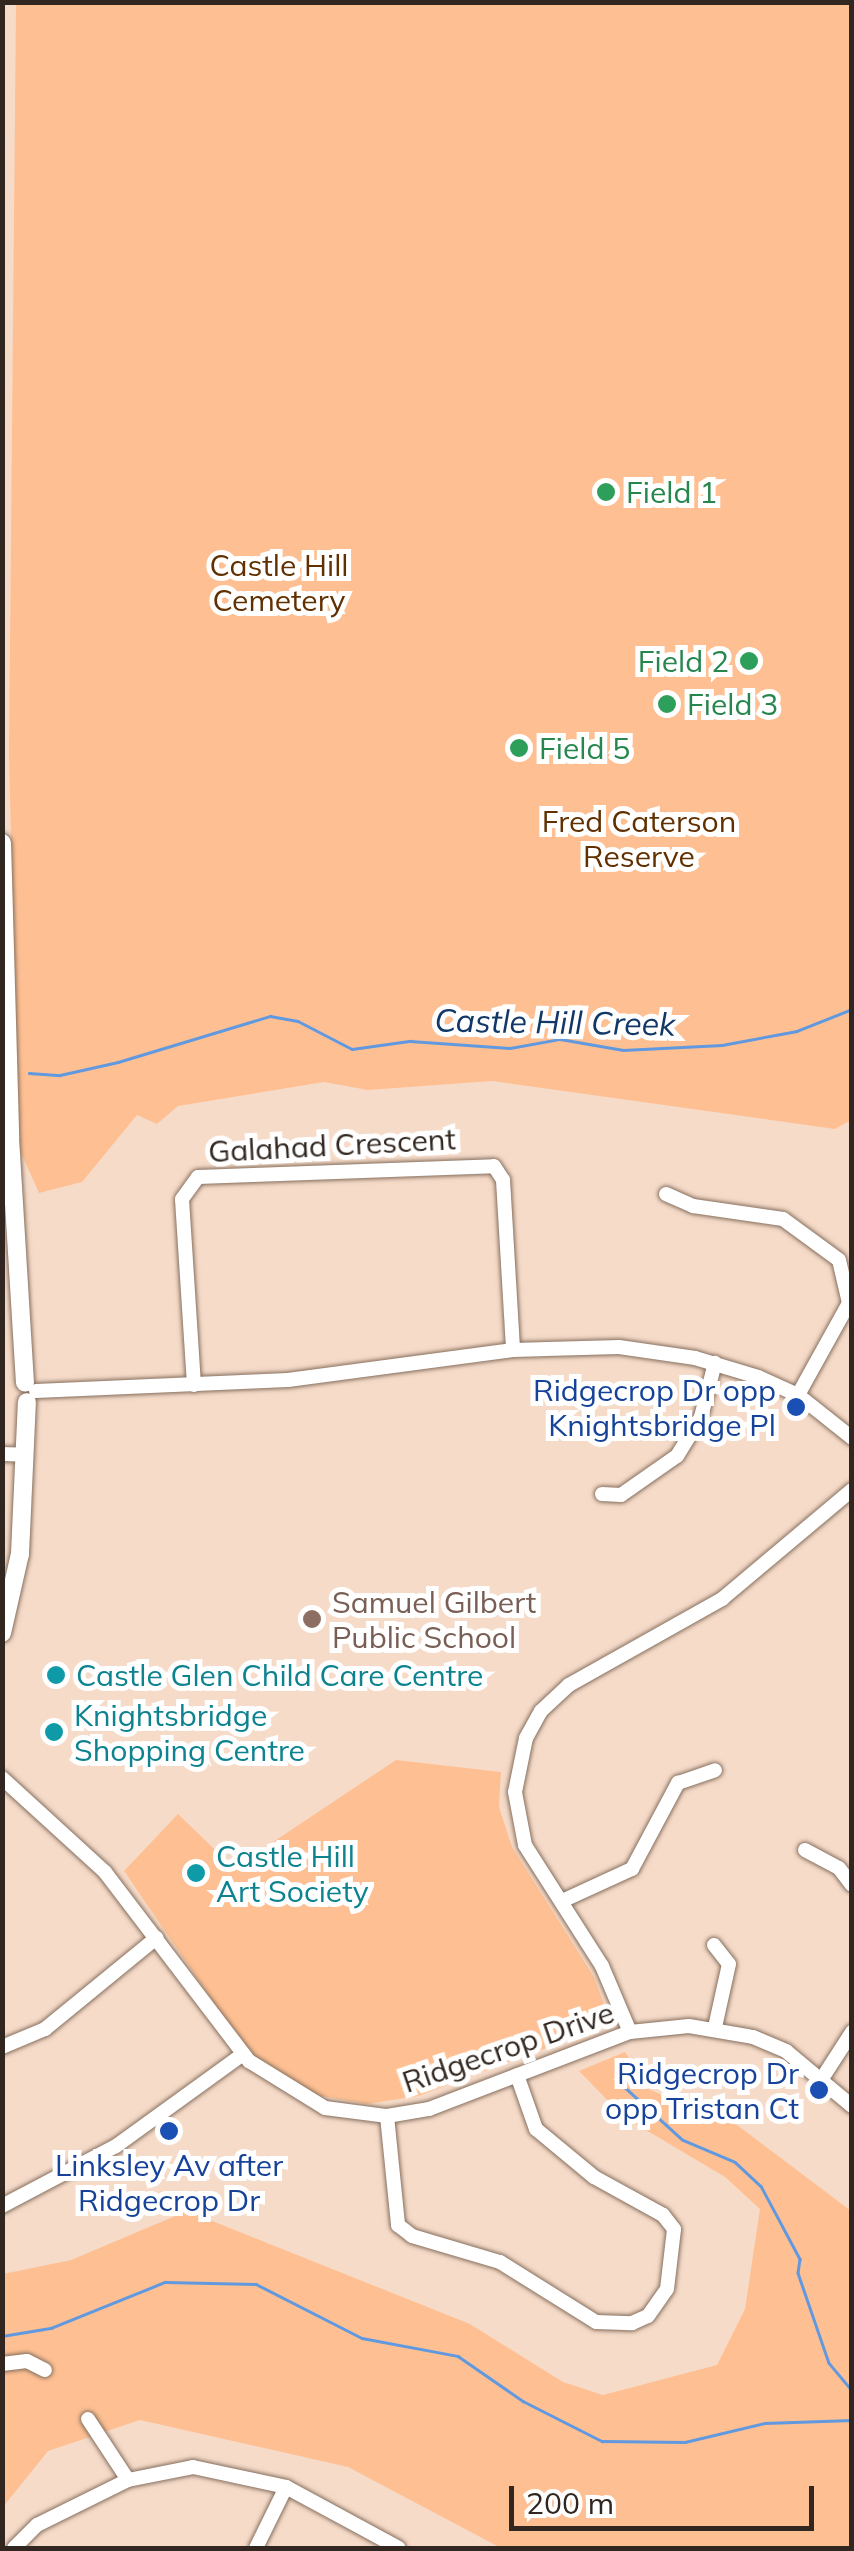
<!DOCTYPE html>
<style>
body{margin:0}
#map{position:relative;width:854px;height:2551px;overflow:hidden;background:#f6dbc9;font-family:Mulish,sans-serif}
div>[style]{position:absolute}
.green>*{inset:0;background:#fec093}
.stream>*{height:2.5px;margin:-1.25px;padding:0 1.25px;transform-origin:1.25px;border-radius:1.25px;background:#6099e0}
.roads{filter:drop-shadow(0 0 2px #866f5e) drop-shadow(0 0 2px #866f5e)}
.minor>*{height:14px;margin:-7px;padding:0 7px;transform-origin:7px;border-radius:7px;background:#fff}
.major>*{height:18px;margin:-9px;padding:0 9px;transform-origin:9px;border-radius:9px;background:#fff}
.dots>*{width:28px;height:28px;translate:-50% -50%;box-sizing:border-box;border:5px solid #fff;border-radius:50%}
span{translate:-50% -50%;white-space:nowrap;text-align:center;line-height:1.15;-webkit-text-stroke:10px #fff;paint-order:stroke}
.leisure-label{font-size:30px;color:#27864d}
.left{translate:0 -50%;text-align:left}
.right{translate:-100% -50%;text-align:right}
.park-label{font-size:30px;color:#623000}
.street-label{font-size:30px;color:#312720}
.transit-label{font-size:30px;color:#164399}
.education-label{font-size:30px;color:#785e54}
.culture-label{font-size:30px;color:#0d838f}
.water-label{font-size:32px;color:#113866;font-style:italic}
.frame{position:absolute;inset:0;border:5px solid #312720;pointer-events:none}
.scale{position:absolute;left:509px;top:2486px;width:305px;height:45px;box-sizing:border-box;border:5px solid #312720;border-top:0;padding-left:12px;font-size:30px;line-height:35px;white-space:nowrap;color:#312720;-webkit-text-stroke:8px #fff;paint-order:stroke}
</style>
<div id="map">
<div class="green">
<div style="clip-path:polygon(16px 3px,851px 3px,851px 1120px,835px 1129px,492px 1081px,368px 1090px,324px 1082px,178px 1106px,157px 1124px,137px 1115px,82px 1182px,39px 1193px,18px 1146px,9px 752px)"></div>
<div style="clip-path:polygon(396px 1760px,501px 1772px,499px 1807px,512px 1847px,594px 1977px,608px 2015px,602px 2027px,418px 2096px,367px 2104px,304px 2093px,251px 2057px,124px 1871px,178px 1814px,234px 1868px)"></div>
<div style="clip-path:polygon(625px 2052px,648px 2089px,737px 2125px,851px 2211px,851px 2548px,501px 2548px,348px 2467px,140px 2420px,48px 2451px,3px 2507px,3px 2274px,71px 2260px,187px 2211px,470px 2324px,563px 2382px,603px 2395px,717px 2365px,745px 2309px,760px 2209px,725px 2177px,624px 2117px,579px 2071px)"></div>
</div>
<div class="stream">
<div style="left:29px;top:1073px;width:31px;rotate:4deg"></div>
<div style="left:60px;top:1075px;width:59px;rotate:-12.6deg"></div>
<div style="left:118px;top:1062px;width:159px;rotate:-16.8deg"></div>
<div style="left:270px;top:1016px;width:28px;rotate:10deg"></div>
<div style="left:298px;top:1021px;width:61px;rotate:27.4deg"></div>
<div style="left:352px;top:1049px;width:59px;rotate:-7.9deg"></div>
<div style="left:410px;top:1041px;width:100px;rotate:4deg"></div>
<div style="left:510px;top:1048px;width:51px;rotate:-10.2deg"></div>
<div style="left:560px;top:1039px;width:64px;rotate:9.9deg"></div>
<div style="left:623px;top:1050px;width:99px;rotate:-2.9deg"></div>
<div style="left:722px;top:1045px;width:76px;rotate:-10.6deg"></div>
<div style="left:797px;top:1031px;width:59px;rotate:-21.8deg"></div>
<div style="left:619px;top:2082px;width:86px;rotate:42.2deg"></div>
<div style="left:683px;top:2140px;width:56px;rotate:22.9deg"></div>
<div style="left:735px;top:2162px;width:35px;rotate:43deg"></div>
<div style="left:761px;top:2186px;width:83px;rotate:61.9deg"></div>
<div style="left:800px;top:2259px;width:14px;rotate:98deg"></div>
<div style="left:798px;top:2273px;width:95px;rotate:71deg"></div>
<div style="left:829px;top:2363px;width:35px;rotate:50deg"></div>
<div style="left:2px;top:2336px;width:50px;rotate:-9.3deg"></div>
<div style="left:51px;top:2328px;width:123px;rotate:-22deg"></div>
<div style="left:165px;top:2282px;width:91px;rotate:1.3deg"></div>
<div style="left:256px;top:2284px;width:119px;rotate:27deg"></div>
<div style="left:362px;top:2338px;width:98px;rotate:10.6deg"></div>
<div style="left:458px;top:2356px;width:79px;rotate:34.7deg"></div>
<div style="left:523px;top:2401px;width:89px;rotate:26.9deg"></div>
<div style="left:602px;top:2441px;width:83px;rotate:0.7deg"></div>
<div style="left:685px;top:2442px;width:82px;rotate:-13.4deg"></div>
<div style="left:765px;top:2423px;width:87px;rotate:-2deg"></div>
</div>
<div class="roads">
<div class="minor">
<div style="left:666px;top:1194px;width:30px;rotate:24deg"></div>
<div style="left:693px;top:1206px;width:91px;rotate:8.2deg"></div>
<div style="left:783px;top:1219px;width:69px;rotate:36.2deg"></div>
<div style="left:839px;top:1260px;width:44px;rotate:76.9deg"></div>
<div style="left:849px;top:1303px;width:105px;rotate:119deg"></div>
<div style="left:194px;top:1385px;width:186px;rotate:-93.7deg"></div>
<div style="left:182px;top:1199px;width:27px;rotate:-54deg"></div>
<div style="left:198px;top:1177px;width:296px;rotate:-2.1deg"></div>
<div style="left:494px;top:1166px;width:17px;rotate:57deg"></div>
<div style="left:503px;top:1180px;width:170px;rotate:86.6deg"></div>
<div style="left:36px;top:1391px;width:252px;rotate:-2.5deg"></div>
<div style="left:288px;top:1380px;width:227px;rotate:-7.6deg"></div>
<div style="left:513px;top:1350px;width:106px;rotate:-1.6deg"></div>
<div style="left:619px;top:1347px;width:77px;rotate:8.2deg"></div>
<div style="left:695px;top:1358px;width:66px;rotate:16.8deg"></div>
<div style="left:758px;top:1377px;width:44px;rotate:24.2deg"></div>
<div style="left:798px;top:1395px;width:69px;rotate:38.5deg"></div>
<div style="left:2px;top:1454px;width:24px;rotate:2deg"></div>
<div style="left:602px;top:1494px;width:19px;rotate:3deg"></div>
<div style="left:621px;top:1495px;width:68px;rotate:-34.9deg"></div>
<div style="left:677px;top:1456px;width:46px;rotate:-58.4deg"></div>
<div style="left:701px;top:1417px;width:56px;rotate:-75.5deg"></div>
<div style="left:2px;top:1778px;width:139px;rotate:42.4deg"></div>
<div style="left:105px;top:1872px;width:238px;rotate:52.7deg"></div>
<div style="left:249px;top:2061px;width:89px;rotate:31.7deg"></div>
<div style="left:325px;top:2108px;width:63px;rotate:7.4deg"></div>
<div style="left:387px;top:2116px;width:43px;rotate:-9.5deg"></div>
<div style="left:429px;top:2109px;width:215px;rotate:-21deg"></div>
<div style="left:630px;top:2032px;width:59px;rotate:-5.8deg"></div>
<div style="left:689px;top:2026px;width:65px;rotate:9.8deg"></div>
<div style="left:753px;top:2037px;width:36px;rotate:23deg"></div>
<div style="left:786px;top:2051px;width:86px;rotate:39.8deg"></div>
<div style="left:805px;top:1850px;width:38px;rotate:28deg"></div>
<div style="left:839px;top:1868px;width:21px;rotate:53deg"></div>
<div style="left:562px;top:1901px;width:77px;rotate:-24.6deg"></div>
<div style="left:632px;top:1869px;width:98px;rotate:-61.9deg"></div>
<div style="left:678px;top:1783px;width:39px;rotate:-19deg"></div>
<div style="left:714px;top:1945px;width:24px;rotate:52deg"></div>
<div style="left:729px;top:1964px;width:65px;rotate:102.5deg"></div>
<div style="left:630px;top:2032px;width:72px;rotate:-113deg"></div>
<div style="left:602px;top:1966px;width:143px;rotate:-122.5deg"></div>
<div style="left:525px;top:1845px;width:54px;rotate:-100.7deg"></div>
<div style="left:515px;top:1792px;width:55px;rotate:-78.5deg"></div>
<div style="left:526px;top:1738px;width:31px;rotate:-61deg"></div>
<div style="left:541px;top:1711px;width:38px;rotate:-43deg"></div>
<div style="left:569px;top:1685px;width:176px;rotate:-29.3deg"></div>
<div style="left:722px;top:1599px;width:170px;rotate:-40deg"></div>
<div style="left:2px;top:2047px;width:47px;rotate:-22.7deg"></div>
<div style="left:45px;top:2029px;width:144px;rotate:-39.3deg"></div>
<div style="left:823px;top:2077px;width:54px;rotate:-57.2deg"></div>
<div style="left:387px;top:2116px;width:110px;rotate:84.2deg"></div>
<div style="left:398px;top:2225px;width:18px;rotate:38deg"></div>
<div style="left:412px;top:2236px;width:92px;rotate:16.5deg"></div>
<div style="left:500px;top:2262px;width:113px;rotate:32deg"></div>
<div style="left:596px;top:2322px;width:36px;rotate:2deg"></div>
<div style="left:632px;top:2323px;width:17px;rotate:-24deg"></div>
<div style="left:648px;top:2316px;width:33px;rotate:-55deg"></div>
<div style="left:667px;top:2289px;width:60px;rotate:-83.3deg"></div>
<div style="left:674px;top:2229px;width:18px;rotate:-128deg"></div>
<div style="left:663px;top:2215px;width:79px;rotate:-151.2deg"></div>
<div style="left:594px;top:2177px;width:75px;rotate:-140.4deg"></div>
<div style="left:536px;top:2129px;width:57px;rotate:-109.4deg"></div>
<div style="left:2px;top:2206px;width:129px;rotate:-27.8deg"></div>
<div style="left:116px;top:2146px;width:157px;rotate:-35.9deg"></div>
<div style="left:2px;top:2364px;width:25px;rotate:-7deg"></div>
<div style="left:27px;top:2361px;width:20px;rotate:27deg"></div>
<div style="left:88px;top:2419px;width:73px;rotate:56.7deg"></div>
<div style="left:14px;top:2548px;width:33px;rotate:-45deg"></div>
<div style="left:37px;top:2525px;width:102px;rotate:-26.3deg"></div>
<div style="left:128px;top:2480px;width:66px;rotate:-11.3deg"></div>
<div style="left:193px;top:2467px;width:95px;rotate:12.1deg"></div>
<div style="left:286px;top:2487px;width:128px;rotate:28.4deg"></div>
<div style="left:256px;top:2548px;width:68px;rotate:-63.8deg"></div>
</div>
<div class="major">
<div style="left:2px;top:843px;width:295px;rotate:88.4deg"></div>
<div style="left:10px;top:1138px;width:245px;rotate:86.5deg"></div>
<div style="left:2px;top:1633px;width:81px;rotate:-77.2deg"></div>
<div style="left:20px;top:1554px;width:152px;rotate:-87.4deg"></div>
</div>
</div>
<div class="dots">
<div style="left:606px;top:492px;background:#2e9e5b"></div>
<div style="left:749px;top:661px;background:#2e9e5b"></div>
<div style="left:667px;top:704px;background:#2e9e5b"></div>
<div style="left:519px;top:748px;background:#2e9e5b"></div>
<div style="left:796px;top:1407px;background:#1a4fb4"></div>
<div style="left:312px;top:1619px;background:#8d6e63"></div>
<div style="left:56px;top:1675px;background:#0f9aa8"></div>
<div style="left:54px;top:1732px;background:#0f9aa8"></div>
<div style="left:196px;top:1873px;background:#0f9aa8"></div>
<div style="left:819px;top:2090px;background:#1a4fb4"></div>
<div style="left:169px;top:2131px;background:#1a4fb4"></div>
</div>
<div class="leisure-label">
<span class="left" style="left:626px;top:492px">Field 1</span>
<span class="right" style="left:729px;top:661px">Field 2</span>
<span class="left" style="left:687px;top:704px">Field 3</span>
<span class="left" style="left:539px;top:748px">Field 5</span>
</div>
<div class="park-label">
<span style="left:279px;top:582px">Castle Hill<br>Cemetery</span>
<span style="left:639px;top:838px">Fred Caterson<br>Reserve</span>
</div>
<div class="street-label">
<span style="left:332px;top:1145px;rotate:-3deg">Galahad Crescent</span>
<span style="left:508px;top:2047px;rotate:-19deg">Ridgecrop Drive</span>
</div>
<div class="transit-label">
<span class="right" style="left:776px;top:1407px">Ridgecrop Dr opp<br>Knightsbridge Pl</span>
<span class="right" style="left:799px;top:2090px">Ridgecrop Dr<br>opp Tristan Ct</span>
<span style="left:169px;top:2182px">Linksley Av after<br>Ridgecrop Dr</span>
</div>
<div class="education-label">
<span class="left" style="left:332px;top:1619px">Samuel Gilbert<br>Public School</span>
</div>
<div class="culture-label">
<span class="left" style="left:76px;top:1675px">Castle Glen Child Care Centre</span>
<span class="left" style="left:74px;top:1732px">Knightsbridge<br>Shopping Centre</span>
<span class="left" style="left:216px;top:1873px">Castle Hill<br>Art Society</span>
</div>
<div class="water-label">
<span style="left:555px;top:1022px;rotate:1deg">Castle Hill Creek</span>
</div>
<div class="frame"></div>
<div class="scale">200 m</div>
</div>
